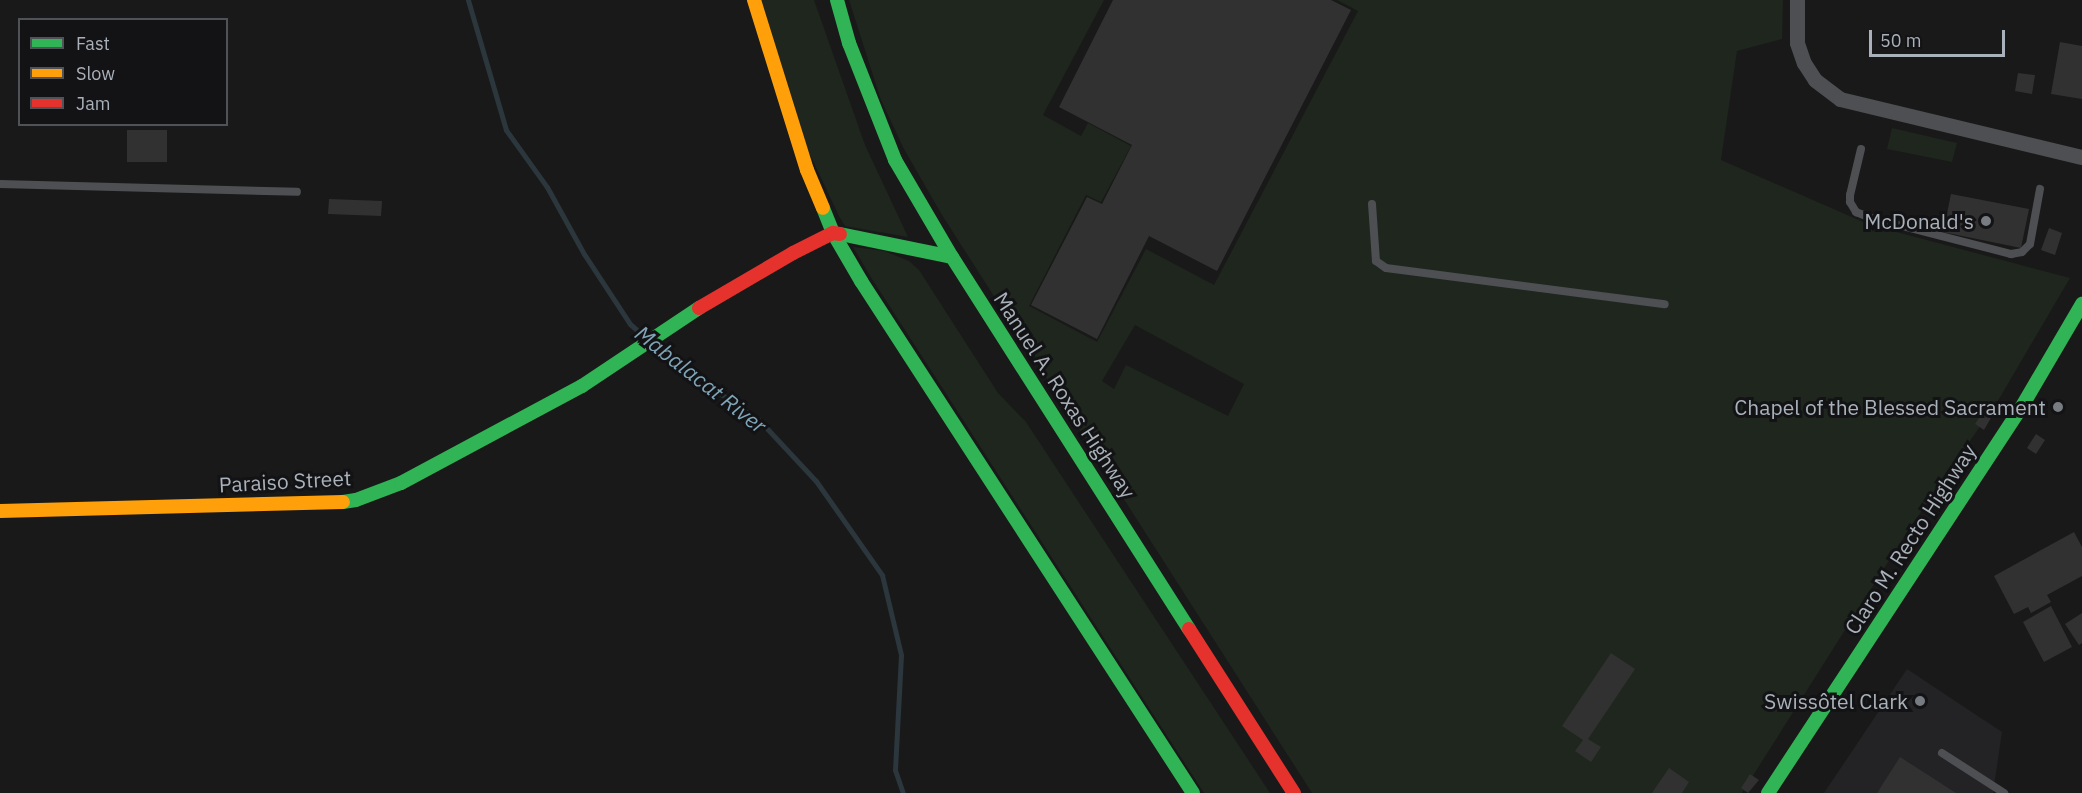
<!DOCTYPE html>
<meta charset="utf-8">
<style>
body{margin:0}
#map{position:relative;width:2082px;height:793px;overflow:hidden;background:#191919;font-family:"IBM Plex Sans",sans-serif}
div>[style]{position:absolute}
.built>*{inset:0;background:#232325}
.green>*{inset:0;background:#1e261e}
.stream>*{height:5px;margin:-2.5px;padding:0 2.5px;transform-origin:2.5px;border-radius:2.5px;background:#2b373c}
.building>*{inset:0;background:#313131}
.lane>*{height:8px;margin:-4px;padding:0 4px;transform-origin:4px;border-radius:4px;background:#4d4f52}
.street>*{height:15px;margin:-7.5px;padding:0 7.5px;transform-origin:7.5px;border-radius:7.5px;background:#4d4f52}
.fast>*{height:14px;margin:-7px;padding:0 7px;transform-origin:7px;border-radius:7px;background:#30b455}
.slow>*{height:14px;margin:-7px;padding:0 7px;transform-origin:7px;border-radius:7px;background:#ff9f0a}
.jam>*{height:14px;margin:-7px;padding:0 7px;transform-origin:7px;border-radius:7px;background:#e5322d}
.dots>*{width:16px;height:16px;translate:-50% -50%;box-sizing:border-box;border:3px solid #131315;border-radius:50%}
span{translate:-50% -50%;white-space:nowrap;text-align:center;line-height:1.15;-webkit-text-stroke:6px #131315;paint-order:stroke}
.poi-label{font-size:21px;color:#a9b1ba}
.right{translate:-100% -50%;text-align:right}
.street-label{font-size:21px;color:#a9b1ba}
.water-label{font-size:22px;color:#7fa5b7;font-style:italic}
.legend{position:absolute;left:18px;top:18px;width:210px;height:108px;box-sizing:border-box;background:#131315;border:2px solid #4f5257;margin:0;padding:8px 10px;list-style:none;font-size:18px;color:#a9b1ba}
.legend li{display:flex;align-items:center;gap:12px;height:30px}
.legend b{width:30px;border:2px solid #4f5257}
.scale{position:absolute;left:1869px;top:30px;width:136px;height:27px;box-sizing:border-box;border:3px solid #a9b1ba;border-top:0;padding-left:8px;font-size:18px;line-height:21px;white-space:nowrap;color:#a9b1ba;-webkit-text-stroke:4px #131315;paint-order:stroke}
</style>
<div id="map">
<div class="built">
<div style="clip-path:polygon(1907px 669px,2002px 732px,1993px 793px,1824px 793px)"></div>
</div>
<div class="green">
<div style="clip-path:polygon(759px 0,814px 0,865px 145px,908px 237px,845px 226px,839px 216px,806px 146px)"></div>
<div style="clip-path:polygon(evenodd,849px 0,1104px 0,1043px 115px,1081px 136px,1088px 123px,1131px 146px,1101px 202px,1086px 195px,1029px 306px,1097px 342px,1146px 249px,1214px 285px,1358px 11px,1337px 0,1783px 0,1782px 39px,1737px 51px,1721px 160px,1870px 225px,2070px 278px,1999px 399px,1907px 532px,1742px 793px,1312px 793px,942px 215px,904px 149px,881px 100px,849px 0,1135px 325px,1244px 384px,1228px 416px,1126px 365px,1114px 389px,1102px 381px,1135px 325px)"></div>
<div style="clip-path:polygon(1892px 128px,1957px 143px,1952px 162px,1887px 149px)"></div>
<div style="clip-path:polygon(853px 247px,884px 251px,909px 261px,919px 270px,998px 393px,1026px 422px,1270px 793px,1204px 793px,872px 279px)"></div>
</div>
<div class="stream">
<div style="left:468px;top:0;width:135px;rotate:73.7deg"></div>
<div style="left:506px;top:130px;width:70px;rotate:54.3deg"></div>
<div style="left:547px;top:187px;width:77px;rotate:61.1deg"></div>
<div style="left:584px;top:254px;width:84px;rotate:56.7deg"></div>
<div style="left:630px;top:324px;width:21px;rotate:41deg"></div>
<div style="left:654px;top:344px;width:36px;rotate:39deg"></div>
<div style="left:682px;top:367px;width:95px;rotate:34.7deg"></div>
<div style="left:760px;top:421px;width:82px;rotate:47deg"></div>
<div style="left:816px;top:481px;width:115px;rotate:54.9deg"></div>
<div style="left:882px;top:575px;width:82px;rotate:76.6deg"></div>
<div style="left:901px;top:655px;width:115px;rotate:93deg"></div>
<div style="left:895px;top:770px;width:24px;rotate:71deg"></div>
</div>
<div class="building">
<div style="clip-path:polygon(1113px 0,1331px 0,1351px 10px,1217px 271px,1149px 236px,1097px 339px,1031px 305px,1087px 197px,1102px 204px,1132px 145px,1059px 107px)"></div>
<div style="clip-path:polygon(2060px 42px,2082px 46px,2082px 99px,2051px 94px)"></div>
<div style="clip-path:polygon(2018px 73px,2035px 75px,2032px 94px,2015px 91px)"></div>
<div style="clip-path:polygon(127px 130px,167px 130px,167px 162px,127px 162px)"></div>
<div style="clip-path:polygon(1951px 194px,2029px 209px,2021px 248px,1928px 229px,1929px 220px,1945px 223px)"></div>
<div style="clip-path:polygon(329px 199px,382px 201px,381px 216px,328px 214px)"></div>
<div style="clip-path:polygon(2049px 228px,2062px 233px,2055px 255px,2041px 250px)"></div>
<div style="clip-path:polygon(1984px 410px,1992px 416px,1984px 430px,1975px 424px)"></div>
<div style="clip-path:polygon(2036px 434px,2045px 440px,2036px 454px,2027px 448px)"></div>
<div style="clip-path:polygon(2074px 532px,2082px 547px,2082px 576px,2047px 595px,2051px 602px,2031px 613px,2028px 607px,2014px 614px,1994px 576px)"></div>
<div style="clip-path:polygon(2051px 606px,2072px 647px,2044px 662px,2023px 622px)"></div>
<div style="clip-path:polygon(2082px 613px,2082px 643px,2079px 645px,2065px 624px)"></div>
<div style="clip-path:polygon(1611px 653px,1635px 669px,1588px 739px,1601px 747px,1591px 762px,1575px 751px,1583px 740px,1562px 726px)"></div>
<div style="clip-path:polygon(1900px 757px,1956px 793px,1877px 793px)"></div>
<div style="clip-path:polygon(1669px 768px,1689px 782px,1682px 793px,1652px 793px)"></div>
<div style="clip-path:polygon(1750px 774px,1759px 780px,1748px 793px,1741px 788px)"></div>
</div>
<div class="lane">
<div style="left:1861px;top:149px;width:47px;rotate:103.4deg"></div>
<div style="left:1850px;top:195px;width:7px;rotate:90deg"></div>
<div style="left:1850px;top:202px;width:12px;rotate:59deg"></div>
<div style="left:1856px;top:212px;width:16px;rotate:22deg"></div>
<div style="left:1871px;top:218px;width:145px;rotate:14.4deg"></div>
<div style="left:2011px;top:254px;width:11px;rotate:-10deg"></div>
<div style="left:2022px;top:252px;width:11px;rotate:-45deg"></div>
<div style="left:2030px;top:244px;width:56px;rotate:-79.7deg"></div>
<div style="left:0;top:184px;width:297px;rotate:1.5deg"></div>
<div style="left:1372px;top:204px;width:57px;rotate:86deg"></div>
<div style="left:1376px;top:261px;width:12px;rotate:35deg"></div>
<div style="left:1386px;top:268px;width:281px;rotate:7.4deg"></div>
<div style="left:1942px;top:753px;width:74px;rotate:32.8deg"></div>
</div>
<div class="street">
<div style="left:1797px;top:0;width:43px;rotate:90deg"></div>
<div style="left:1797px;top:43px;width:21px;rotate:71deg"></div>
<div style="left:1804px;top:63px;width:20px;rotate:57deg"></div>
<div style="left:1815px;top:80px;width:31px;rotate:37deg"></div>
<div style="left:1840px;top:99px;width:249px;rotate:13.5deg"></div>
</div>
<div class="fast">
<div style="left:837px;top:0;width:45px;rotate:74.4deg"></div>
<div style="left:849px;top:43px;width:126px;rotate:68.5deg"></div>
<div style="left:895px;top:160px;width:113px;rotate:59.6deg"></div>
<div style="left:952px;top:257px;width:441px;rotate:57.5deg"></div>
<div style="left:823px;top:208px;width:27px;rotate:68deg"></div>
<div style="left:833px;top:233px;width:56px;rotate:59.7deg"></div>
<div style="left:861px;top:281px;width:610px;rotate:57.04deg"></div>
<div style="left:840px;top:234px;width:114px;rotate:11.6deg"></div>
<div style="left:343px;top:502px;width:13px;rotate:-9deg"></div>
<div style="left:356px;top:500px;width:48px;rotate:-20.7deg"></div>
<div style="left:401px;top:483px;width:205px;rotate:-28.2deg"></div>
<div style="left:582px;top:386px;width:141px;rotate:-33.7deg"></div>
<div style="left:1768px;top:793px;width:461px;rotate:-56.7deg"></div>
<div style="left:2021px;top:408px;width:121px;rotate:-59.6deg"></div>
</div>
<div class="slow">
<div style="left:754px;top:0;width:178px;rotate:72.7deg"></div>
<div style="left:807px;top:170px;width:41px;rotate:67.2deg"></div>
<div style="left:0;top:511px;width:343px;rotate:-1.5deg"></div>
</div>
<div class="jam">
<div style="left:699px;top:308px;width:109px;rotate:-30.3deg"></div>
<div style="left:793px;top:253px;width:45px;rotate:-26.6deg"></div>
<div style="left:833px;top:233px;width:7px;rotate:8deg"></div>
<div style="left:1189px;top:629px;width:195px;rotate:57.4deg"></div>
</div>
<div class="dots">
<div style="left:1986px;top:221px;background:#777c82"></div>
<div style="left:2058px;top:407px;background:#777c82"></div>
<div style="left:1920px;top:701px;background:#777c82"></div>
</div>
<div class="poi-label">
<span class="right" style="left:1974px;top:221px">McDonald's</span>
<span class="right" style="left:2046px;top:407px">Chapel of the Blessed Sacrament</span>
<span class="right" style="left:1908px;top:701px">Swissôtel Clark</span>
</div>
<div class="street-label">
<span style="left:1065px;top:395px;rotate:57deg">Manuel A. Roxas Highway</span>
<span style="left:285px;top:481px;rotate:-3deg">Paraiso Street</span>
<span style="left:1910px;top:539px;rotate:-57deg">Claro M. Recto Highway</span>
</div>
<div class="water-label">
<span style="left:701px;top:379px;rotate:38deg">Mabalacat River</span>
</div>
<ul class="legend">
<li><b style="height:8px;background:#30b455"></b>Fast</li>
<li><b style="height:8px;background:#ff9f0a"></b>Slow</li>
<li><b style="height:8px;background:#e5322d"></b>Jam</li>
</ul>
<div class="scale">50 m</div>
</div>
